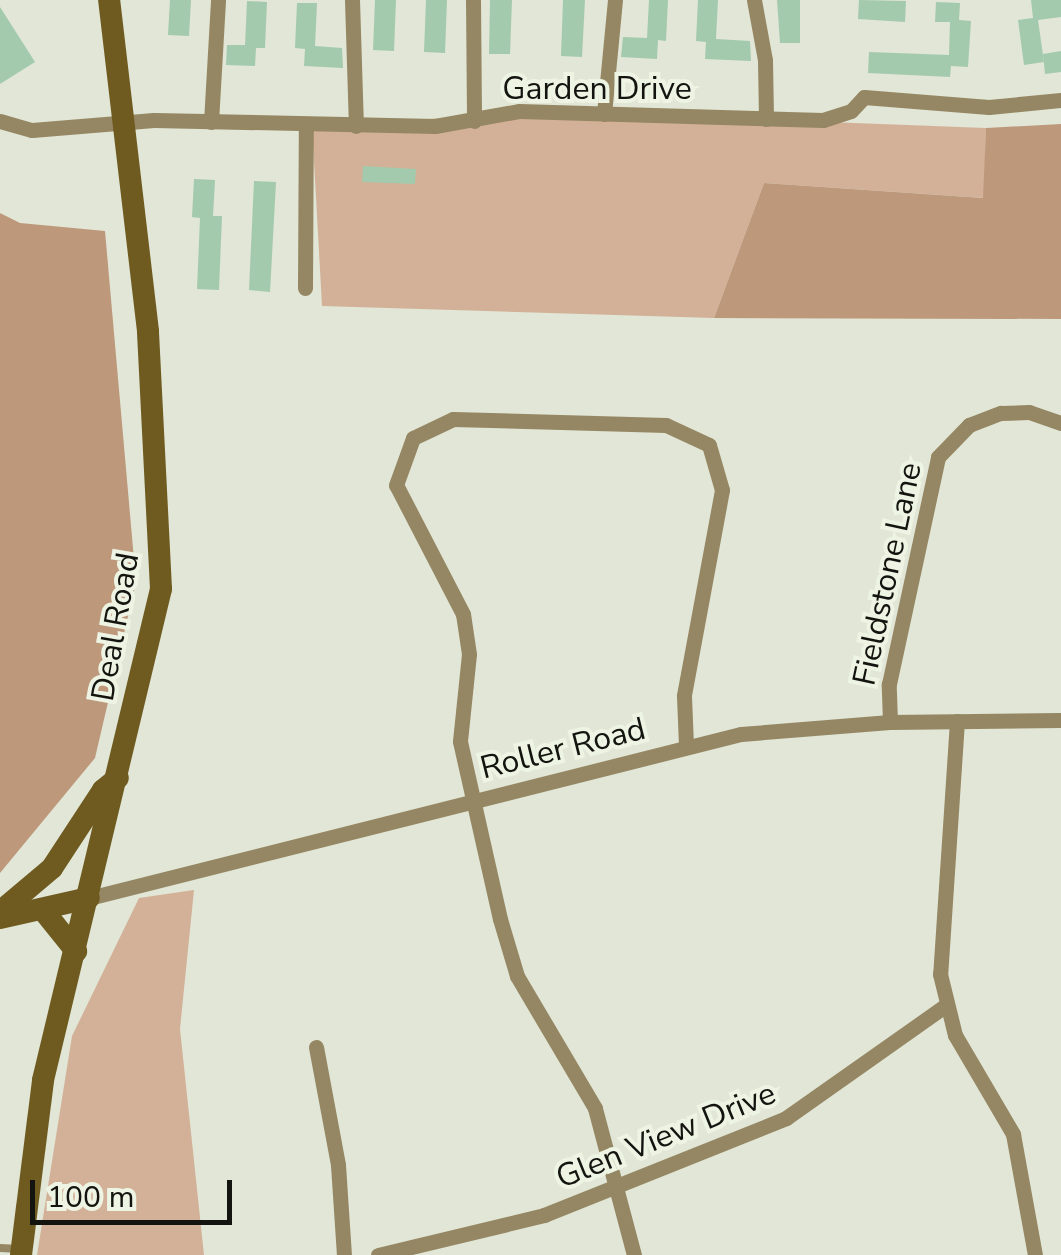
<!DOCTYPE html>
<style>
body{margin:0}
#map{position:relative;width:1061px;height:1255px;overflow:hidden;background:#e1e6d6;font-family:"Nunito Sans",sans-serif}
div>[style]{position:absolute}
.green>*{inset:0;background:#d3b198}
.forest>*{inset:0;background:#bd987b}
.building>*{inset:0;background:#a3caac}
.lane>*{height:8px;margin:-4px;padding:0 4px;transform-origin:4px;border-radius:4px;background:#958763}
.street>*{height:15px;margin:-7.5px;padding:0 7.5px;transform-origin:7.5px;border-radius:7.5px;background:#958763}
.secondary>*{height:22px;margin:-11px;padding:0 11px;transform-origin:11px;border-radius:11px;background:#6f5b20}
span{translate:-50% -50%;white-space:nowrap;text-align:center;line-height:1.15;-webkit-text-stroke:8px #eef4e3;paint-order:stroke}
.street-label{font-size:32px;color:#13140f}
.scale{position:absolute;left:30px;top:1180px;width:202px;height:45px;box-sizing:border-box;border:5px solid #13140f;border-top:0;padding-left:12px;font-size:30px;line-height:35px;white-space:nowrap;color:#13140f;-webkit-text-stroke:8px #eef4e3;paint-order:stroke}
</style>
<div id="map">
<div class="green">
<div style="clip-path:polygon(561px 112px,986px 128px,984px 198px,764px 183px,714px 318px,322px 306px,312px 125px)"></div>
<div style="clip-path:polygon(194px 890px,180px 1029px,204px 1255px,37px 1255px,72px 1036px,139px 898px)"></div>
</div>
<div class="forest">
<div style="clip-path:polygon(1061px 124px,1061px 319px,714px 318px,764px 183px,983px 198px,986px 128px)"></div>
<div style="clip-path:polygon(0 213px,20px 223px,105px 231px,136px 582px,95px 758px,0 873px)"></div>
</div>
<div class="building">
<div style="clip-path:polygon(170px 0,191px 0,189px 36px,168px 35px)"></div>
<div style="clip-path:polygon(375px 0,396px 0,394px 51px,373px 50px)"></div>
<div style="clip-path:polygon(426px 0,447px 0,445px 53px,424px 52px)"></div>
<div style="clip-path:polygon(490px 0,512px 0,510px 54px,489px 54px)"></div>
<div style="clip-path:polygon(563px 0,585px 0,582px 57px,561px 56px)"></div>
<div style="clip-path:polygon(649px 0,668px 0,666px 41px,658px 40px,657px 59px,621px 57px,623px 37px,647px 38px)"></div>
<div style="clip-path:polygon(698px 0,718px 0,716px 39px,750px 41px,751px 61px,705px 59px,706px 42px,696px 41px)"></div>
<div style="clip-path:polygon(777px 0,800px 0,800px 43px,780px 43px)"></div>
<div style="clip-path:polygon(859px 0,906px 1px,905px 22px,858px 19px)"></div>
<div style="clip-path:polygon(1031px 0,1061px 0,1061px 17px,1038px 20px,1044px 62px,1024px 65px,1018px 20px,1033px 18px)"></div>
<div style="clip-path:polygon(247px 1px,267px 2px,265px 48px,256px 48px,255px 66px,226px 65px,227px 45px,245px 45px)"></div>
<div style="clip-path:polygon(936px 2px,960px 3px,959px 20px,971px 21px,968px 67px,951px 66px,950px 77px,868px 73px,869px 52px,949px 55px,950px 22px,935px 22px)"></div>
<div style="clip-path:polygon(297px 3px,317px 3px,315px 46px,342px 48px,343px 68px,304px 66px,305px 49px,295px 48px)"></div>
<div style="clip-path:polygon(0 7px,35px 62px,0 84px)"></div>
<div style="clip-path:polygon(1061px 51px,1061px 72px,1045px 74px,1043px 54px)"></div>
<div style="clip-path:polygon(363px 166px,416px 169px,415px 184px,362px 182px)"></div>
<div style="clip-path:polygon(194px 179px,215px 180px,213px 216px,222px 216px,219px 290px,197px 289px,200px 218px,192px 217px)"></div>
<div style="clip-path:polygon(254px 181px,276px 182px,270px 292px,249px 290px)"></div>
</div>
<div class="lane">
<div style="left:0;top:1248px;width:20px;rotate:3deg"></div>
</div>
<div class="street">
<div style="left:352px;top:0;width:126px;rotate:88.2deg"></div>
<div style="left:473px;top:0;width:121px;rotate:89.5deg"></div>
<div style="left:754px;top:0;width:61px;rotate:79.6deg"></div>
<div style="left:765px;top:60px;width:59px;rotate:89deg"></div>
<div style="left:604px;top:114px;width:115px;rotate:-84.5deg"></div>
<div style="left:0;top:121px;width:33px;rotate:16deg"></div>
<div style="left:32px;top:130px;width:122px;rotate:-4.7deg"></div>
<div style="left:154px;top:120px;width:281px;rotate:1.2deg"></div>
<div style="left:435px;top:126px;width:85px;rotate:-10.1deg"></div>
<div style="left:519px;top:111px;width:304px;rotate:1.7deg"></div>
<div style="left:823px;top:120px;width:29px;rotate:-18deg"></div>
<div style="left:851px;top:111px;width:19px;rotate:-47deg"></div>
<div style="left:864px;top:97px;width:125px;rotate:4.6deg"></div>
<div style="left:989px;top:107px;width:72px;rotate:-5.6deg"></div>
<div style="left:211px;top:122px;width:122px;rotate:-86.7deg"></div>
<div style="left:305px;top:288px;width:164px;rotate:-89.7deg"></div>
<div style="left:957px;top:721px;width:254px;rotate:93.8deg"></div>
<div style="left:940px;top:974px;width:63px;rotate:76.2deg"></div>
<div style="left:955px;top:1035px;width:115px;rotate:59.6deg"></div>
<div style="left:1013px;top:1134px;width:123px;rotate:79.7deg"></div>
<div style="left:890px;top:722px;width:38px;rotate:-92deg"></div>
<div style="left:889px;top:684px;width:232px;rotate:-77.8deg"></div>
<div style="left:938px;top:457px;width:45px;rotate:-45.9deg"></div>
<div style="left:969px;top:425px;width:34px;rotate:-21deg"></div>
<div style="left:1001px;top:413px;width:28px;rotate:-2deg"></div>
<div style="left:1029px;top:412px;width:34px;rotate:19deg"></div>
<div style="left:89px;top:898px;width:672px;rotate:-14.12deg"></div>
<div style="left:741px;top:734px;width:149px;rotate:-4.6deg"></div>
<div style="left:890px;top:722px;width:171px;rotate:-0.7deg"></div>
<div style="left:316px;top:1047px;width:120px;rotate:79.4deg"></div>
<div style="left:338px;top:1165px;width:90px;rotate:86.2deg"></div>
<div style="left:378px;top:1255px;width:171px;rotate:-13.5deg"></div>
<div style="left:544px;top:1215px;width:261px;rotate:-21.8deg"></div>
<div style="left:786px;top:1118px;width:194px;rotate:-35.2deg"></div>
<div style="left:634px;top:1255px;width:152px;rotate:-104.9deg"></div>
<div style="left:595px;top:1108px;width:153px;rotate:-120.6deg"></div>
<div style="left:517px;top:976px;width:59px;rotate:-106.6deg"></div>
<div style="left:500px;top:919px;width:182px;rotate:-102.7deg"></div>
<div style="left:460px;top:741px;width:87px;rotate:-84.1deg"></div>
<div style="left:469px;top:654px;width:40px;rotate:-98.5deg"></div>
<div style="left:463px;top:614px;width:145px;rotate:-117.4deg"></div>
<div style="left:396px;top:485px;width:50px;rotate:-70.1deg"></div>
<div style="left:413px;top:438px;width:44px;rotate:-25.4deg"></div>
<div style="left:453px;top:419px;width:213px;rotate:1.6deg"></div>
<div style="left:666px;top:425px;width:47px;rotate:24.9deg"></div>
<div style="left:709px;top:445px;width:47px;rotate:73.9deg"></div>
<div style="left:722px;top:490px;width:209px;rotate:100.5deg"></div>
<div style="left:684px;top:696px;width:49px;rotate:87.7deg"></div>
</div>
<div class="secondary">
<div style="left:43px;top:910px;width:53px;rotate:51.2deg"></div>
<div style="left:0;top:912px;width:68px;rotate:-40.2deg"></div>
<div style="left:52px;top:868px;width:93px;rotate:-56.8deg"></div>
<div style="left:103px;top:790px;width:19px;rotate:-39deg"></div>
<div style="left:0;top:918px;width:91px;rotate:-12.7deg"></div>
<div style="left:21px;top:1255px;width:176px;rotate:-82.8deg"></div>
<div style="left:43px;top:1080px;width:505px;rotate:-76.49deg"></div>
<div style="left:161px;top:589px;width:258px;rotate:-92.9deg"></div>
<div style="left:148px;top:331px;width:333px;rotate:-96.7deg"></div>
</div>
<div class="street-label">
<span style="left:597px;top:89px">Garden Drive</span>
<span style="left:888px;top:574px;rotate:-78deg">Fieldstone Lane</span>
<span style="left:116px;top:627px;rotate:-80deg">Deal Road</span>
<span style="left:563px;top:749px;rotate:-14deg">Roller Road</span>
<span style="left:666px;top:1136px;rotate:-22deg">Glen View Drive</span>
</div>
<div class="scale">100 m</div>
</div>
